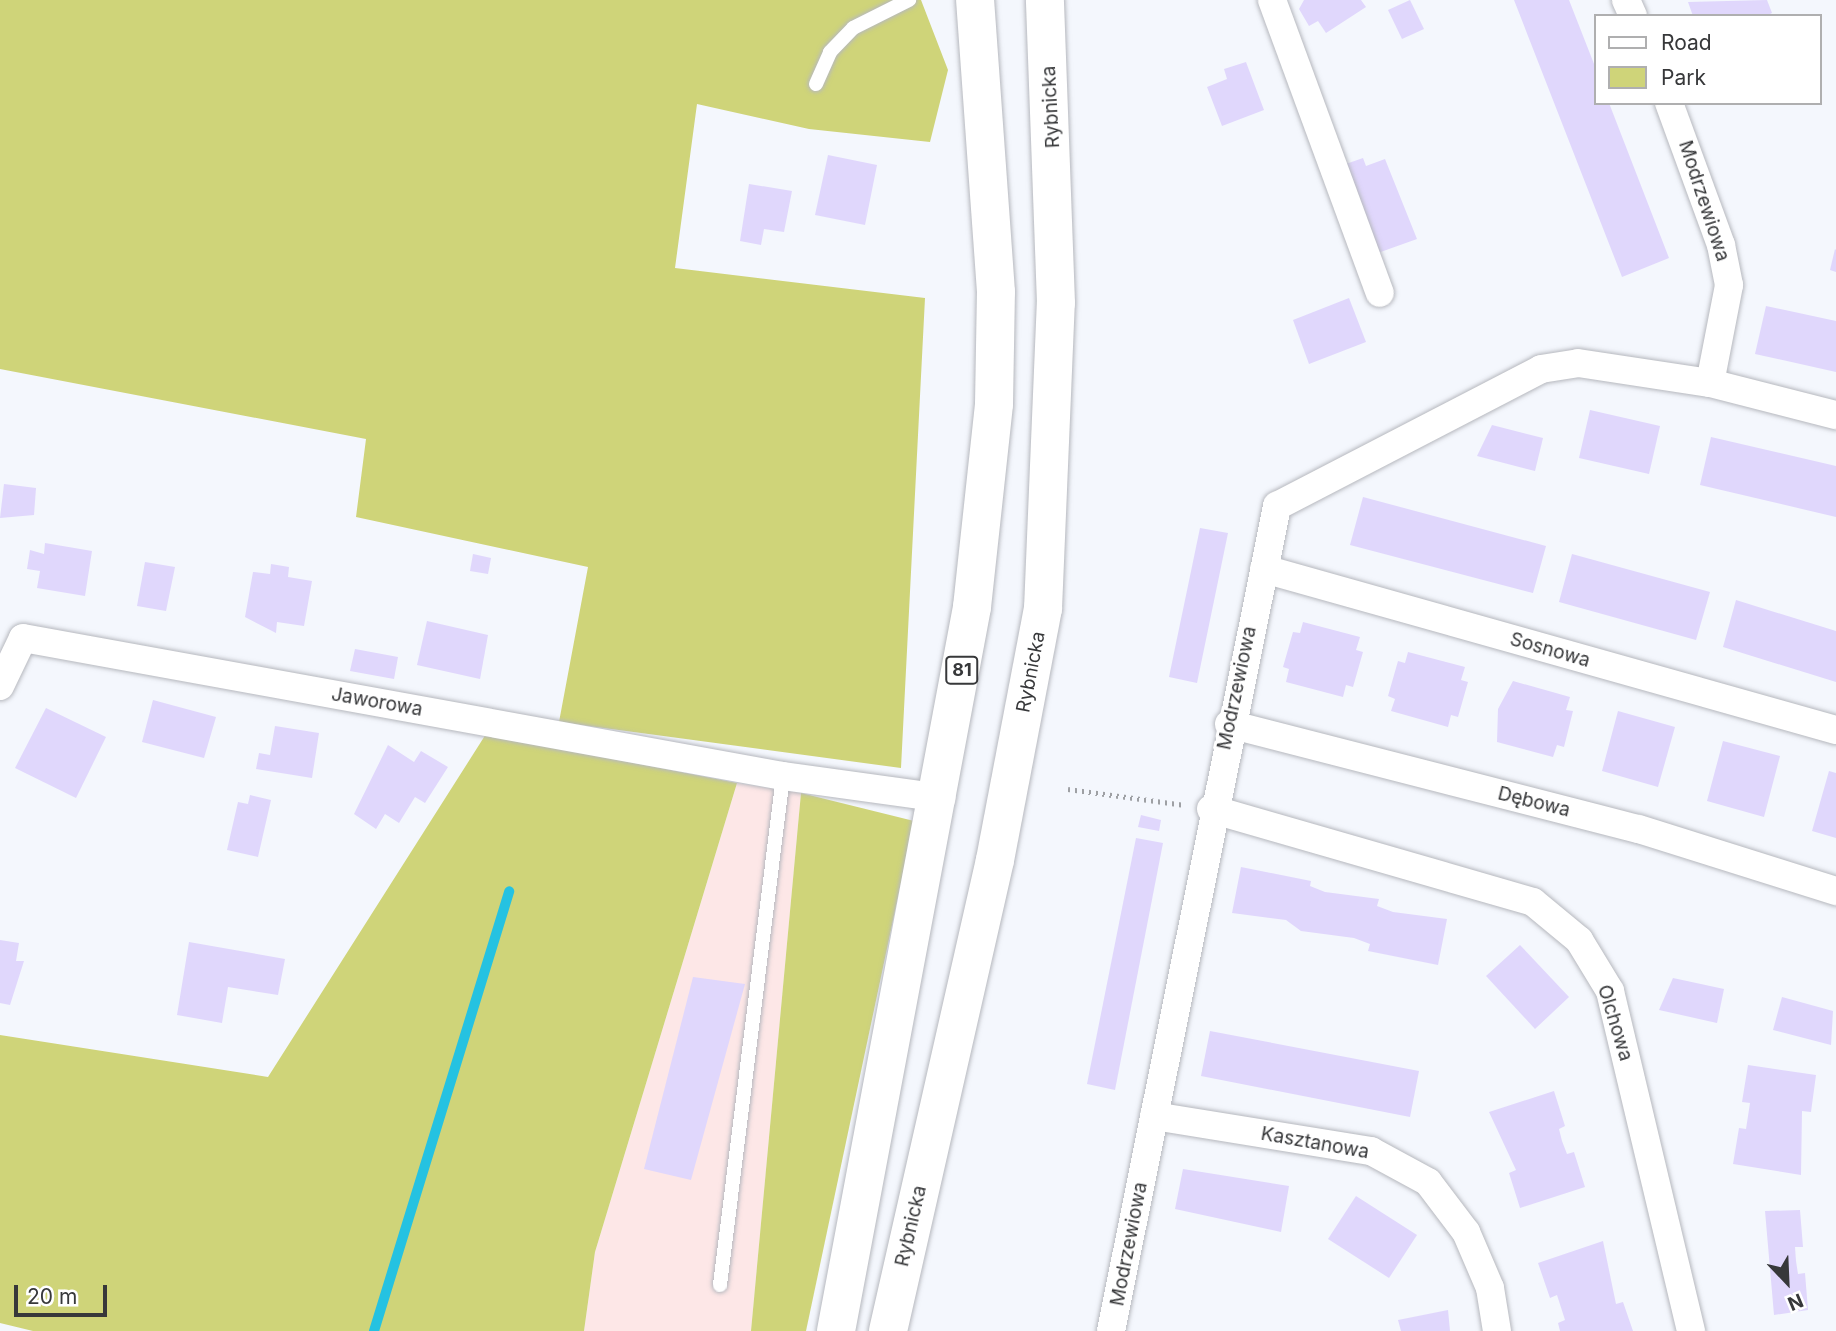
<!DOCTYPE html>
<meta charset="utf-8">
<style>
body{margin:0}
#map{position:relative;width:1836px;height:1331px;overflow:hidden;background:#f4f7fd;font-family:Inter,sans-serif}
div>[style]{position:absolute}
.industrial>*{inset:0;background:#fde7e7}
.green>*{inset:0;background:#cfd479}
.stream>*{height:10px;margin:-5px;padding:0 5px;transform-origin:5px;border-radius:5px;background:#25c2e1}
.building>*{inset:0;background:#e0d7fc}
.path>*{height:4.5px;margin-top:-2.25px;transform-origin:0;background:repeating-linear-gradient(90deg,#9ea0a4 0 2px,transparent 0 7px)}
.roads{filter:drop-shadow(0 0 2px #b6b8be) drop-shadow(0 0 2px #b6b8be)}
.lane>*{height:14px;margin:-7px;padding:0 7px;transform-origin:7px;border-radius:7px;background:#fff}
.street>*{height:28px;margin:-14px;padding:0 14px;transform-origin:14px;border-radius:14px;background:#fff}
.primary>*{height:38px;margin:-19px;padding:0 19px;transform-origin:19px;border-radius:19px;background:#fff}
span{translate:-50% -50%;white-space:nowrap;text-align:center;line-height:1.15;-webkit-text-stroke:6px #fff;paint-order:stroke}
.shield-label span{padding:2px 5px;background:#fff;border:2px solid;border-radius:5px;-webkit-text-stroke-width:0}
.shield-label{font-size:18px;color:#37383a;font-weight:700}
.street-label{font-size:19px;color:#37383a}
.legend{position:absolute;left:1594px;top:14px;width:228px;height:91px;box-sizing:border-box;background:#fff;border:2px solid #afafb0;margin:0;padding:9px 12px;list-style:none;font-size:21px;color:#37383a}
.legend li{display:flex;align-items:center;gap:14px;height:35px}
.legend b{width:35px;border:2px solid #afafb0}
.north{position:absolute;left:1752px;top:1247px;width:70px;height:70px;-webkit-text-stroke:5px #fff;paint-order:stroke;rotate:157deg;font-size:19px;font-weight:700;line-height:28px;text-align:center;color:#37383a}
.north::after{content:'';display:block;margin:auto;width:24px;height:32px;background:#37383a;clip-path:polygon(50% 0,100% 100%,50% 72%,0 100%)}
.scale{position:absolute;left:14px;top:1285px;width:93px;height:32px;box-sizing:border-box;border:4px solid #37383a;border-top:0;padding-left:9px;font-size:21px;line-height:24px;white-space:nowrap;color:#37383a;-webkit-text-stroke:5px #fff;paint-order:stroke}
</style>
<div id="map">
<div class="industrial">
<div style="clip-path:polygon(737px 783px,801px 793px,751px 1331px,584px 1331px,595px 1252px)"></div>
</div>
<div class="green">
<div style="clip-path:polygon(0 0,921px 0,948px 70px,930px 142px,809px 129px,697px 104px,675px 268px,925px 298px,901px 768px,559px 722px,588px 567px,356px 517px,366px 439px,0 369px)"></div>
<div style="clip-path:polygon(486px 734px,737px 783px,595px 1252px,584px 1331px,33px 1331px,0 1323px,0 1035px,268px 1077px)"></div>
<div style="clip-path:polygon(801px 793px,914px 821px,806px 1331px,751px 1331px)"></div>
</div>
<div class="stream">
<div style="left:374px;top:1331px;width:460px;rotate:-72.9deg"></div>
</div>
<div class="building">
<div style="clip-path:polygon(1304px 0,1361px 0,1366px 7px,1326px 33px,1318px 21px,1309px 26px,1299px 9px)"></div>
<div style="clip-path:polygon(1410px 0,1424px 29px,1402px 39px,1388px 10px)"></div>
<div style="clip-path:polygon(1514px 0,1569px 0,1596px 69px,1596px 103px,1609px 103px,1669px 258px,1622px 277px)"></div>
<div style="clip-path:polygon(1767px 0,1772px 13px,1766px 16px,1693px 16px,1688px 2px)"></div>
<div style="clip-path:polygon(1246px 62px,1264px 110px,1222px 126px,1207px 87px,1227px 79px,1224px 69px)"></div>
<div style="clip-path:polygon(828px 155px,877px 165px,865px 225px,815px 215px)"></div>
<div style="clip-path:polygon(1363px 158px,1366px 166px,1385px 159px,1417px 239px,1375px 254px,1343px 165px)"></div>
<div style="clip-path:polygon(749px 184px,792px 191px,784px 232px,764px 229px,761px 245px,740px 241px)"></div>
<div style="clip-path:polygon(1835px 249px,1836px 250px,1836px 272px,1830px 270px)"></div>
<div style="clip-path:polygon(1349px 298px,1366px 342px,1309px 364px,1293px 320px)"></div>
<div style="clip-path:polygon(1766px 306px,1836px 321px,1836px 372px,1755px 354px)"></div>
<div style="clip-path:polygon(1590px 410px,1660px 426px,1649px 474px,1579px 458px)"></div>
<div style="clip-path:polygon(1492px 425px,1543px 438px,1535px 471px,1477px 456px)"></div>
<div style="clip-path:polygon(1711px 437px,1836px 466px,1836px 517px,1700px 485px)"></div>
<div style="clip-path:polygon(4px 484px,36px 488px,34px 515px,0 518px)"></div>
<div style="clip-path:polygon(1363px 497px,1546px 546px,1533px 593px,1350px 545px)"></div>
<div style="clip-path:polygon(1200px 528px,1228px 533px,1197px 683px,1169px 677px)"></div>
<div style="clip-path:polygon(45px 543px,92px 551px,85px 596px,37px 588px,40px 571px,27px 569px,30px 550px,44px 554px)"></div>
<div style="clip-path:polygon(473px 554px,491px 558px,488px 574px,470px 571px)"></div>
<div style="clip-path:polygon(1572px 554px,1710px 592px,1696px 640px,1559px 602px)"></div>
<div style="clip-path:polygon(145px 562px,175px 567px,166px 611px,137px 606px)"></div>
<div style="clip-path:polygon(271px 564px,289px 567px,288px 577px,312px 581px,304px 626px,277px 622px,276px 633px,245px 617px,253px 572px,270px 574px)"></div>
<div style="clip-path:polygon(1736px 600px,1836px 631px,1836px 682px,1723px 647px)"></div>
<div style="clip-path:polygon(427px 621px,488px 635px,480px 679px,417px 665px)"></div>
<div style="clip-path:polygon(1303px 622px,1360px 637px,1356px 650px,1363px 652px,1353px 687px,1346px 685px,1343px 697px,1286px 682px,1289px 669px,1283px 667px,1293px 632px,1300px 633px)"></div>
<div style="clip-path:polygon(355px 649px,398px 657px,394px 679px,350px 671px)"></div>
<div style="clip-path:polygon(1408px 652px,1465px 667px,1461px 680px,1468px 682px,1458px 717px,1451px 715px,1448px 727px,1391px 711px,1395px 699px,1388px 696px,1398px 661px,1405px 663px)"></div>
<div style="clip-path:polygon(1513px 681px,1570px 697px,1566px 710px,1573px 711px,1564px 747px,1557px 745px,1553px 757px,1497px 742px,1498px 709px)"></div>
<div style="clip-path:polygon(153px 700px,216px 717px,204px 758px,142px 742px)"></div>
<div style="clip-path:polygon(46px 708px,106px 737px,76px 798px,15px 768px)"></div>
<div style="clip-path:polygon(1618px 711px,1675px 727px,1658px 787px,1602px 771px)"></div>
<div style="clip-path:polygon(275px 726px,319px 733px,312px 778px,256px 769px,259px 753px,270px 755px)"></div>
<div style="clip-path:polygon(1723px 741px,1780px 756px,1764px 817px,1707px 801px)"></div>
<div style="clip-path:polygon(388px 745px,414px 762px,421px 751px,448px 767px,425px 803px,415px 797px,399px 823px,385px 814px,376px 829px,354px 814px)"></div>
<div style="clip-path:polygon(1829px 771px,1836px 773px,1836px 838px,1812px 831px)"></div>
<div style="clip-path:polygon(250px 795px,271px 800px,258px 857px,227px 850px,238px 802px,248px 804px)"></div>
<div style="clip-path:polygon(1141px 815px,1161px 820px,1159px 831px,1138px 827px)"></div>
<div style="clip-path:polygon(1136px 838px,1163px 843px,1115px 1090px,1087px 1084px)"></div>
<div style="clip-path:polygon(1241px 867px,1311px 881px,1310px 886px,1325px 892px,1379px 899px,1377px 906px,1393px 912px,1447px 919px,1438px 965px,1368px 951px,1370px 944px,1354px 938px,1301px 931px,1286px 920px,1232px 913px)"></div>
<div style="clip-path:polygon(0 940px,19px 943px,16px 961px,24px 961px,10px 1005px,0 1003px)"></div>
<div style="clip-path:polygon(189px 942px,285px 959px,278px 995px,228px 987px,222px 1023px,177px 1015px)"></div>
<div style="clip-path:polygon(1520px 945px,1569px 997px,1535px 1029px,1486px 976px)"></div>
<div style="clip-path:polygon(693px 977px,745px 984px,691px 1180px,644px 1169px)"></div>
<div style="clip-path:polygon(1673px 978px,1724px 989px,1717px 1023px,1659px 1010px)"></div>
<div style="clip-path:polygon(1782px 997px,1833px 1011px,1831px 1045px,1773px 1030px)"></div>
<div style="clip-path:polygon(1210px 1031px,1419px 1071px,1410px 1117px,1201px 1076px)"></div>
<div style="clip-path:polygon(1748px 1065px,1816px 1075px,1811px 1112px,1802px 1111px,1801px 1175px,1733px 1164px,1739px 1128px,1746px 1129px,1750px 1103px,1742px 1102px)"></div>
<div style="clip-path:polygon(1554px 1091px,1565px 1126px,1559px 1129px,1562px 1141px,1567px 1154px,1574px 1152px,1585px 1187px,1520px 1208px,1509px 1173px,1516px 1170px,1489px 1112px)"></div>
<div style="clip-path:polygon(1183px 1169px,1289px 1186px,1281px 1232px,1175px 1209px)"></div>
<div style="clip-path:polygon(1356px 1196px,1417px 1235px,1389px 1278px,1328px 1239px)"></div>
<div style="clip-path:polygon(1800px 1210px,1803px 1247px,1795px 1247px,1796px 1261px,1798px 1274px,1805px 1273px,1808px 1310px,1774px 1315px,1765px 1211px)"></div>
<div style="clip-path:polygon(1603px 1241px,1616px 1304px,1623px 1302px,1633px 1331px,1560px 1331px,1558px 1323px,1565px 1320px,1557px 1295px,1550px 1298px,1538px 1263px)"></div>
<div style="clip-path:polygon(1448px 1310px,1450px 1331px,1401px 1331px,1398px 1320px)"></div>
</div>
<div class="path">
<div style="left:1068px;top:789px;width:118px;rotate:7.8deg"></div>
</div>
<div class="roads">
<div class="lane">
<div style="left:816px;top:84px;width:35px;rotate:-66deg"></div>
<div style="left:830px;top:52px;width:33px;rotate:-46deg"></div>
<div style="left:853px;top:28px;width:63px;rotate:-26.6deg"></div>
<div style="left:720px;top:1285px;width:513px;rotate:-82.94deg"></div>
</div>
<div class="street">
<div style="left:1272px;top:0;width:312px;rotate:69.8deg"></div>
<div style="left:1626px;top:0;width:17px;rotate:66deg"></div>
<div style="left:1710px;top:383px;width:130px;rotate:14.3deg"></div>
<div style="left:1264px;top:569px;width:594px;rotate:15.72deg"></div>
<div style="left:0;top:686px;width:53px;rotate:-64.4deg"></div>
<div style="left:23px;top:638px;width:772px;rotate:10.29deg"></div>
<div style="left:783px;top:776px;width:160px;rotate:7.9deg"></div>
<div style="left:1229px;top:724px;width:423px;rotate:14.4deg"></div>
<div style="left:1639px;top:829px;width:207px;rotate:17.5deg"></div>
<div style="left:1211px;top:809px;width:335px;rotate:16.1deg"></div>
<div style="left:1533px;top:902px;width:60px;rotate:39.6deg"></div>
<div style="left:1579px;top:940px;width:60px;rotate:58.7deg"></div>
<div style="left:1610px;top:991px;width:350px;rotate:76.6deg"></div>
<div style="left:1154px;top:1116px;width:220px;rotate:9.2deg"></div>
<div style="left:1371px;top:1151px;width:65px;rotate:28.5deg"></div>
<div style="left:1428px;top:1182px;width:63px;rotate:52.8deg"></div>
<div style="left:1466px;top:1232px;width:61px;rotate:66.8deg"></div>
<div style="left:1490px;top:1288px;width:44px;rotate:80.8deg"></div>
<div style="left:1111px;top:1331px;width:842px;rotate:-78.62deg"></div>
<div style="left:1277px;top:506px;width:297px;rotate:-27.4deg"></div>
<div style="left:1541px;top:369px;width:37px;rotate:-9deg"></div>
<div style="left:1578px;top:363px;width:134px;rotate:8.6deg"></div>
<div style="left:1710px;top:383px;width:100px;rotate:-79deg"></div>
<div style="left:1729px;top:285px;width:41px;rotate:-101.3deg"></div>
<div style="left:1721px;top:245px;width:151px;rotate:-110.1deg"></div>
</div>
<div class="primary">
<div style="left:836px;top:1331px;width:737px;rotate:-79.36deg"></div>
<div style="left:972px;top:607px;width:204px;rotate:-83.8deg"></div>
<div style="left:994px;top:404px;width:112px;rotate:-89deg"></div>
<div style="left:996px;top:292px;width:293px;rotate:-94.1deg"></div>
<div style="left:888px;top:1331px;width:483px;rotate:-77.2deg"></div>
<div style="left:995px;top:860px;width:256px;rotate:-79.2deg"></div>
<div style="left:1043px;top:609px;width:306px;rotate:-87.6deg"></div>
<div style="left:1056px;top:303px;width:303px;rotate:-92.1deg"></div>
</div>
</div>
<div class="shield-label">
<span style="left:962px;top:670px">81</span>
</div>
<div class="street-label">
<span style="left:1051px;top:107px;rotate:-93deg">Rybnicka</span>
<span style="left:1704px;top:201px;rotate:72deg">Modrzewiowa</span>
<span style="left:1550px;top:650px;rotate:16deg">Sosnowa</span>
<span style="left:1031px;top:672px;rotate:-79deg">Rybnicka</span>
<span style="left:1237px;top:688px;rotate:-78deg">Modrzewiowa</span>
<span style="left:377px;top:702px;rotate:10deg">Jaworowa</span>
<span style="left:1534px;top:802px;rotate:14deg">Dębowa</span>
<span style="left:1615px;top:1023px;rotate:73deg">Olchowa</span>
<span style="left:1315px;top:1143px;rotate:10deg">Kasztanowa</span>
<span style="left:911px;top:1226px;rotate:-77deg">Rybnicka</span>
<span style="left:1129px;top:1244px;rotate:-79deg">Modrzewiowa</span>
</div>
<ul class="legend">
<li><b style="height:9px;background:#fff"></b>Road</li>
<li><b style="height:19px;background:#cfd479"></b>Park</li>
</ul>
<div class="north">N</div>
<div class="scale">20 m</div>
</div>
